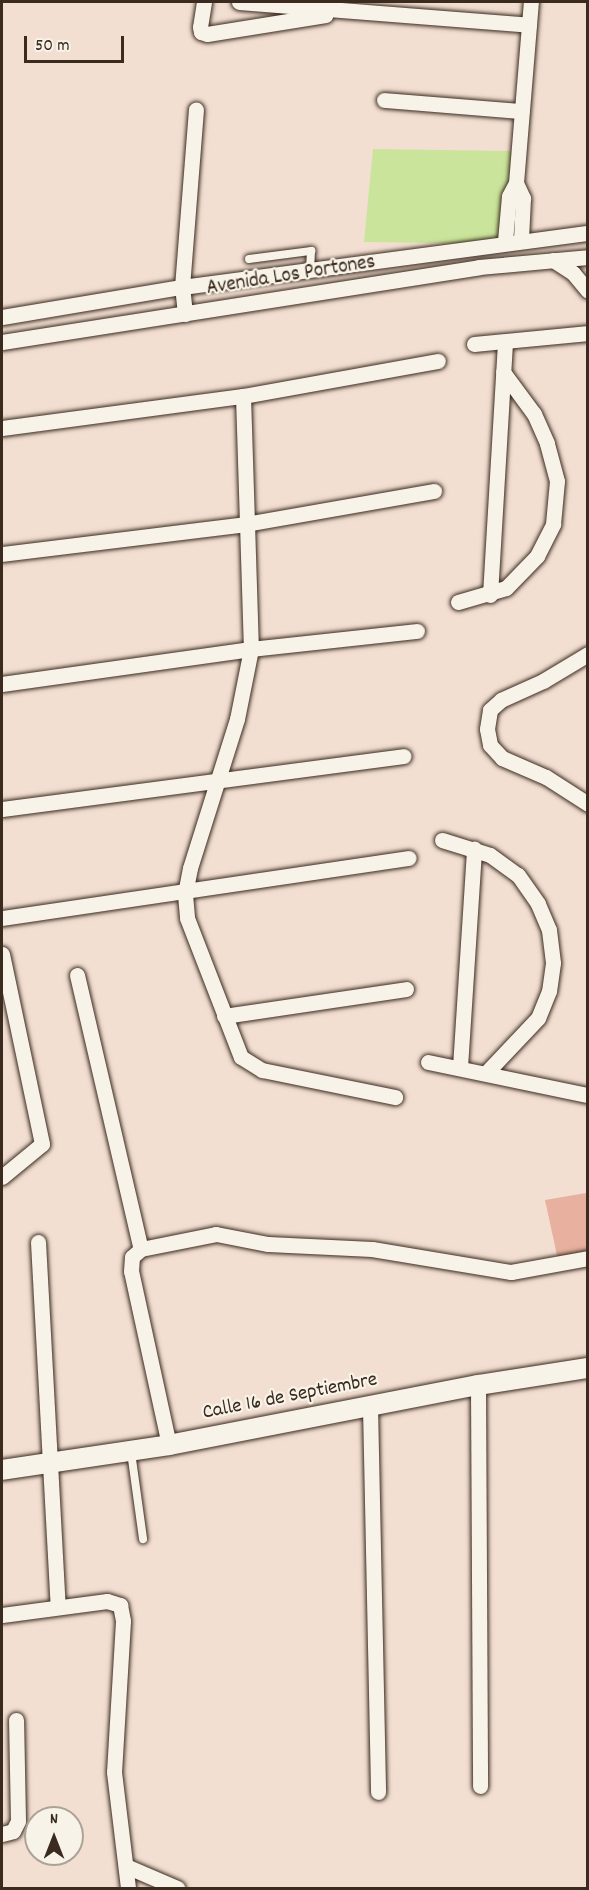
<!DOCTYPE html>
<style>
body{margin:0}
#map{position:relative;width:589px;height:1890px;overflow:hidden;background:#f2dfd2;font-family:Dekko,sans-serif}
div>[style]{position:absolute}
.green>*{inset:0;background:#cae59b}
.building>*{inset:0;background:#e8b19f}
.roads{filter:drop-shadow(0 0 2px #3b2a1e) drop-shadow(0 0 2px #3b2a1e)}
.service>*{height:8px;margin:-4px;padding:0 4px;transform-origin:4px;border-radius:4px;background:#f7f3e8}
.minor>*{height:15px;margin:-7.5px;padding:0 7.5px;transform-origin:7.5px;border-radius:7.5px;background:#f7f3e8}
.tertiary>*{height:20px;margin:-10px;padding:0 10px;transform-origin:10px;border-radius:10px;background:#f7f3e8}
span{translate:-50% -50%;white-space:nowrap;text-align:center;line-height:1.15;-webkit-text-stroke:4.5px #f7f3e8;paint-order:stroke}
.street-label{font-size:21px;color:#3b2a1e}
.frame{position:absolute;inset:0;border:3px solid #3b2a1e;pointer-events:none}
.north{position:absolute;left:24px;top:1806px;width:60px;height:60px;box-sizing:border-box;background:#f7f3e8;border:2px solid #aca397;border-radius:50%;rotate:0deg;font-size:16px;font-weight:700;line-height:24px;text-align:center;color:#3b2a1e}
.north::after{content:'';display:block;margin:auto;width:21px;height:27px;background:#3b2a1e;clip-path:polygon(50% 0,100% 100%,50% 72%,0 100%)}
.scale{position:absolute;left:24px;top:36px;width:100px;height:27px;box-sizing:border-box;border:3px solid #3b2a1e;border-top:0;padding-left:8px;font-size:18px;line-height:21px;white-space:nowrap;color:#3b2a1e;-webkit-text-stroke:4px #f7f3e8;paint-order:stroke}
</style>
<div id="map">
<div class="green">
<div style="clip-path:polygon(373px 149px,513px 151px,503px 244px,364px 242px)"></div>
</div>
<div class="building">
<div style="clip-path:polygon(586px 1193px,588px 1255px,558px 1260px,545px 1200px)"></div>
</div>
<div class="roads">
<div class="service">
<div style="left:249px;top:259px;width:63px;rotate:-7.4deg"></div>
<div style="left:311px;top:251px;width:17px;rotate:93deg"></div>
<div style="left:131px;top:1452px;width:88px;rotate:82.1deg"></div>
</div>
<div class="minor">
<div style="left:204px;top:2px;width:25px;rotate:99deg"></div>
<div style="left:200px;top:27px;width:5px;rotate:79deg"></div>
<div style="left:201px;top:32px;width:6px;rotate:18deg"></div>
<div style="left:207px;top:34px;width:120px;rotate:-9.1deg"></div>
<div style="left:239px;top:2px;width:291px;rotate:4.5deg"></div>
<div style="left:384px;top:100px;width:138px;rotate:4.6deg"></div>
<div style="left:516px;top:183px;width:17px;rotate:65deg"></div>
<div style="left:523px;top:198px;width:41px;rotate:92.8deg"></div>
<div style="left:505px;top:241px;width:45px;rotate:-84.9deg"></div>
<div style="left:509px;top:196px;width:15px;rotate:-62deg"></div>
<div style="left:516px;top:183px;width:182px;rotate:-85.3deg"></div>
<div style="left:553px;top:260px;width:24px;rotate:33deg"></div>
<div style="left:573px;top:273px;width:23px;rotate:50deg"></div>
<div style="left:185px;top:314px;width:27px;rotate:-96deg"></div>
<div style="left:182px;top:287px;width:178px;rotate:-85.5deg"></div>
<div style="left:2px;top:317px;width:182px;rotate:-9.5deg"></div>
<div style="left:182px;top:287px;width:410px;rotate:-7.6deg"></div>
<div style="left:2px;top:342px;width:483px;rotate:-8.9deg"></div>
<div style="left:479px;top:267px;width:109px;rotate:-5.2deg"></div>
<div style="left:474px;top:344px;width:115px;rotate:-5.5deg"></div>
<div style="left:243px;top:396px;width:253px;rotate:88.2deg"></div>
<div style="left:251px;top:649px;width:71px;rotate:101.3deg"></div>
<div style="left:237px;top:719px;width:156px;rotate:107.5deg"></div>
<div style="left:190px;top:868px;width:26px;rotate:101deg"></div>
<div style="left:185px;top:894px;width:24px;rotate:85deg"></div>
<div style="left:187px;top:918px;width:149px;rotate:68.8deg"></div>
<div style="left:241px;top:1057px;width:25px;rotate:32deg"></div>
<div style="left:262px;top:1070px;width:136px;rotate:11.5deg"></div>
<div style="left:2px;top:428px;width:243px;rotate:-7.6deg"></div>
<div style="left:243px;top:396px;width:198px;rotate:-10.2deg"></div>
<div style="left:2px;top:554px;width:245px;rotate:-7deg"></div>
<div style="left:245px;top:524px;width:192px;rotate:-9.9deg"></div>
<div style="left:490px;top:595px;width:253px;rotate:-86.6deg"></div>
<div style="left:458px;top:602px;width:50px;rotate:-16.3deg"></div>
<div style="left:506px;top:588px;width:45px;rotate:-45.9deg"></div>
<div style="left:537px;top:556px;width:36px;rotate:-63deg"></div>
<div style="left:553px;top:524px;width:43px;rotate:-84.7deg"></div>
<div style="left:557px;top:481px;width:39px;rotate:-105deg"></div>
<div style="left:547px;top:443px;width:32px;rotate:-114deg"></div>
<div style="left:534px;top:414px;width:52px;rotate:-126.4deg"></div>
<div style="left:588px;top:654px;width:52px;rotate:149deg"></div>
<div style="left:543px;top:681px;width:46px;rotate:155.7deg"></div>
<div style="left:501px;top:700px;width:15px;rotate:138deg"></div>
<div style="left:490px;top:710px;width:19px;rotate:99deg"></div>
<div style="left:487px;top:729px;width:16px;rotate:79deg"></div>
<div style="left:490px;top:745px;width:18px;rotate:47deg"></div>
<div style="left:502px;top:758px;width:48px;rotate:23.4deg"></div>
<div style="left:546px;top:777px;width:50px;rotate:32.7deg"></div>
<div style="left:2px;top:684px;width:251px;rotate:-8deg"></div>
<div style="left:251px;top:649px;width:167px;rotate:-6.2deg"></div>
<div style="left:2px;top:809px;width:405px;rotate:-7.5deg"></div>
<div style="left:442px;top:840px;width:50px;rotate:17.4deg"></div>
<div style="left:490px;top:855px;width:34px;rotate:36deg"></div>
<div style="left:518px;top:875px;width:35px;rotate:55deg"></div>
<div style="left:538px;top:904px;width:28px;rotate:67deg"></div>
<div style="left:549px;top:930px;width:33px;rotate:83deg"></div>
<div style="left:553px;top:963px;width:28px;rotate:98deg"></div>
<div style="left:549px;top:991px;width:29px;rotate:112deg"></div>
<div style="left:538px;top:1018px;width:74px;rotate:133.4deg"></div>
<div style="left:2px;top:918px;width:411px;rotate:-8.4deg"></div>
<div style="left:2px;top:954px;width:194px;rotate:78.1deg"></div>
<div style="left:42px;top:1144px;width:52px;rotate:140.5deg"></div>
<div style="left:77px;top:975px;width:281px;rotate:76.9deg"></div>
<div style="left:224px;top:1016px;width:184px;rotate:-8.4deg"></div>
<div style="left:428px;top:1062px;width:163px;rotate:11.7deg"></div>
<div style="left:460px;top:1067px;width:219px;rotate:-86.3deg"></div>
<div style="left:38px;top:1242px;width:365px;rotate:86.9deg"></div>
<div style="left:478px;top:1385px;width:401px;rotate:89.7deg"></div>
<div style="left:370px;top:1406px;width:386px;rotate:88.8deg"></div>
<div style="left:169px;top:1445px;width:178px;rotate:-102.3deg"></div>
<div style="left:131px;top:1271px;width:14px;rotate:-86deg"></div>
<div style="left:132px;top:1257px;width:12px;rotate:-42deg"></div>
<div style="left:141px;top:1249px;width:76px;rotate:-11.3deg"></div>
<div style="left:216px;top:1234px;width:53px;rotate:10.9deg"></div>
<div style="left:268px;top:1244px;width:104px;rotate:2.8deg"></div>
<div style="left:372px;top:1249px;width:141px;rotate:9.4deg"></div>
<div style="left:511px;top:1272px;width:78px;rotate:-10.3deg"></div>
<div style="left:2px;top:1615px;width:106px;rotate:-7.6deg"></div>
<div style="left:107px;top:1601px;width:14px;rotate:17deg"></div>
<div style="left:120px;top:1605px;width:16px;rotate:79deg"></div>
<div style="left:123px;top:1621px;width:151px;rotate:93.4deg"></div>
<div style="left:114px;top:1772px;width:117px;rotate:83.1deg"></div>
<div style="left:2px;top:1834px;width:11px;rotate:-15deg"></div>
<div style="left:13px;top:1831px;width:11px;rotate:-63deg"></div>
<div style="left:18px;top:1821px;width:101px;rotate:-91.1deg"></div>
<div style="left:126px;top:1866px;width:56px;rotate:23.3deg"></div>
</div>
<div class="tertiary">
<div style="left:2px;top:1470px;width:169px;rotate:-8.5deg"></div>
<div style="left:169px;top:1445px;width:315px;rotate:-11deg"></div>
<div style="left:478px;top:1385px;width:111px;rotate:-8.8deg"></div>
</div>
</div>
<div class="street-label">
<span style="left:291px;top:276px;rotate:-9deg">Avenida Los Portones</span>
<span style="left:290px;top:1397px;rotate:-11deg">Calle 16 de Septiembre</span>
</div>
<div class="frame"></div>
<div class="north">N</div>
<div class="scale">50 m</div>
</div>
